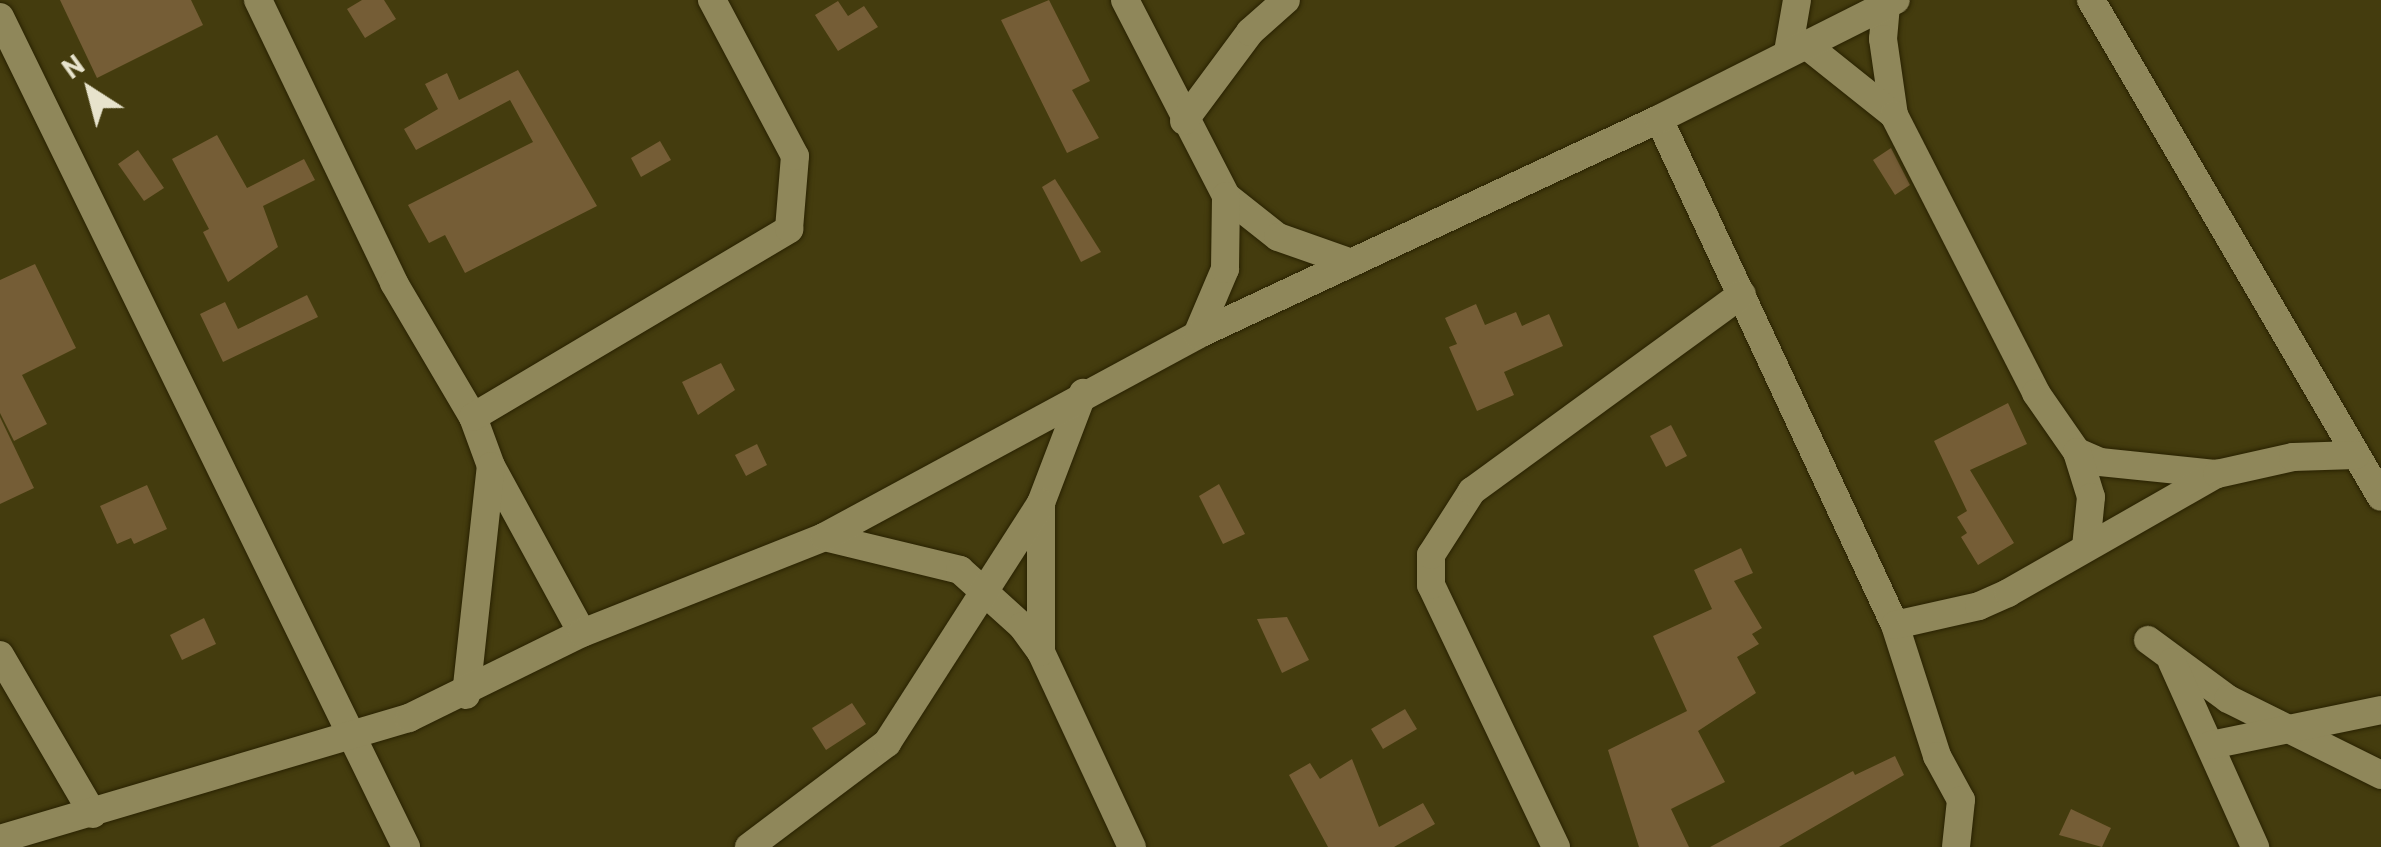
<!DOCTYPE html>
<style>
body{margin:0}
#map{position:relative;width:2381px;height:847px;overflow:hidden;background:#443c0e;font-family:Barlow,sans-serif}
div>[style]{position:absolute}
.building>*{inset:0;background:#755d36}
.roads{filter:drop-shadow(0 0 2px #292202) drop-shadow(0 0 2px #292202)}
.street>*{height:28px;margin:-14px;padding:0 14px;transform-origin:14px;border-radius:14px;background:#8f875a}
span{translate:-50% -50%;white-space:nowrap;text-align:center;line-height:1.15;-webkit-text-stroke:10px #443c0e;paint-order:stroke}
.north{position:absolute;left:40px;top:40px;width:100px;height:100px;-webkit-text-stroke:8px #443c0e;paint-order:stroke;rotate:324deg;font-size:28px;font-weight:700;line-height:40px;text-align:center;color:#e7e3cc}
.north::after{content:'';display:block;margin:auto;width:35px;height:45px;background:#e7e3cc;clip-path:polygon(50% 0,100% 100%,50% 72%,0 100%)}
</style>
<div id="map">
<div class="building">
<div style="clip-path:polygon(60px 0,191px 0,203px 25px,97px 78px)"></div>
<div style="clip-path:polygon(362px 0,384px 0,396px 19px,365px 38px,347px 9px)"></div>
<div style="clip-path:polygon(1049px 0,1090px 81px,1072px 90px,1099px 138px,1067px 153px,1001px 20px)"></div>
<div style="clip-path:polygon(838px 1px,848px 16px,864px 6px,878px 27px,838px 51px,815px 15px)"></div>
<div style="clip-path:polygon(518px 70px,597px 206px,465px 273px,445px 235px,429px 243px,408px 205px,533px 142px,510px 100px,416px 150px,404px 129px,438px 109px,425px 84px,447px 73px,459px 100px)"></div>
<div style="clip-path:polygon(217px 135px,247px 188px,304px 159px,315px 180px,263px 206px,278px 247px,228px 282px,203px 232px,209px 229px,172px 159px)"></div>
<div style="clip-path:polygon(660px 141px,671px 160px,641px 177px,631px 158px)"></div>
<div style="clip-path:polygon(1891px 148px,1910px 185px,1895px 195px,1873px 160px)"></div>
<div style="clip-path:polygon(138px 150px,164px 188px,144px 201px,118px 164px)"></div>
<div style="clip-path:polygon(1055px 179px,1101px 252px,1081px 262px,1042px 187px)"></div>
<div style="clip-path:polygon(35px 264px,76px 348px,22px 375px,47px 424px,14px 441px,0 413px,0 280px)"></div>
<div style="clip-path:polygon(307px 295px,318px 317px,223px 362px,200px 314px,225px 302px,238px 329px)"></div>
<div style="clip-path:polygon(1476px 304px,1485px 325px,1516px 312px,1522px 326px,1549px 314px,1563px 346px,1504px 372px,1514px 395px,1477px 411px,1449px 347px,1457px 344px,1445px 318px)"></div>
<div style="clip-path:polygon(721px 363px,735px 390px,698px 415px,682px 382px)"></div>
<div style="clip-path:polygon(2008px 403px,2027px 444px,1970px 470px,2014px 543px,1978px 565px,1961px 537px,1967px 533px,1957px 517px,1967px 511px,1934px 441px)"></div>
<div style="clip-path:polygon(0 417px,34px 488px,0 504px)"></div>
<div style="clip-path:polygon(1671px 425px,1687px 456px,1666px 467px,1650px 436px)"></div>
<div style="clip-path:polygon(757px 444px,767px 465px,746px 476px,735px 455px)"></div>
<div style="clip-path:polygon(1219px 484px,1245px 534px,1223px 544px,1199px 496px)"></div>
<div style="clip-path:polygon(147px 485px,167px 529px,134px 544px,131px 538px,117px 544px,100px 506px)"></div>
<div style="clip-path:polygon(1741px 548px,1753px 573px,1734px 581px,1762px 628px,1752px 634px,1759px 644px,1737px 657px,1756px 693px,1698px 731px,1725px 782px,1671px 809px,1689px 847px,1639px 847px,1608px 750px,1687px 711px,1653px 636px,1712px 609px,1694px 570px)"></div>
<div style="clip-path:polygon(1287px 617px,1309px 660px,1282px 673px,1257px 619px)"></div>
<div style="clip-path:polygon(204px 618px,216px 644px,182px 660px,170px 635px)"></div>
<div style="clip-path:polygon(852px 703px,866px 724px,826px 750px,812px 728px)"></div>
<div style="clip-path:polygon(1405px 709px,1417px 729px,1383px 749px,1371px 729px)"></div>
<div style="clip-path:polygon(1895px 756px,1904px 775px,1779px 847px,1710px 847px,1853px 771px,1855px 775px)"></div>
<div style="clip-path:polygon(1352px 759px,1379px 827px,1423px 803px,1435px 824px,1394px 847px,1328px 847px,1289px 775px,1310px 763px,1320px 779px)"></div>
<div style="clip-path:polygon(2071px 809px,2111px 828px,2102px 847px,2059px 835px)"></div>
</div>
<div class="roads">
<div class="street">
<div style="left:258px;top:0;width:314px;rotate:64.3deg"></div>
<div style="left:394px;top:283px;width:156px;rotate:59.5deg"></div>
<div style="left:473px;top:417px;width:52px;rotate:69.8deg"></div>
<div style="left:491px;top:466px;width:190px;rotate:61.4deg"></div>
<div style="left:1125px;top:0;width:220px;rotate:62.7deg"></div>
<div style="left:1226px;top:196px;width:66px;rotate:38.3deg"></div>
<div style="left:1278px;top:237px;width:78px;rotate:19.4deg"></div>
<div style="left:2091px;top:0;width:575px;rotate:59.74deg"></div>
<div style="left:1886px;top:5px;width:34px;rotate:95deg"></div>
<div style="left:1883px;top:39px;width:77px;rotate:81.8deg"></div>
<div style="left:0;top:17px;width:924px;rotate:63.93deg"></div>
<div style="left:1805px;top:44px;width:114px;rotate:38.6deg"></div>
<div style="left:1894px;top:115px;width:312px;rotate:62.9deg"></div>
<div style="left:2036px;top:393px;width:72px;rotate:55.2deg"></div>
<div style="left:2077px;top:452px;width:25px;rotate:23deg"></div>
<div style="left:2100px;top:462px;width:118px;rotate:5.9deg"></div>
<div style="left:1788px;top:52px;width:53px;rotate:-80.2deg"></div>
<div style="left:1659px;top:119px;width:558px;rotate:65deg"></div>
<div style="left:1895px;top:625px;width:138px;rotate:72.2deg"></div>
<div style="left:1937px;top:756px;width:50px;rotate:61.4deg"></div>
<div style="left:1961px;top:800px;width:47px;rotate:96.1deg"></div>
<div style="left:1184px;top:121px;width:111px;rotate:-53.4deg"></div>
<div style="left:1250px;top:32px;width:48px;rotate:-41.6deg"></div>
<div style="left:1197px;top:335px;width:72px;rotate:-67deg"></div>
<div style="left:1225px;top:269px;width:73px;rotate:-89.2deg"></div>
<div style="left:473px;top:417px;width:368px;rotate:-30.7deg"></div>
<div style="left:789px;top:229px;width:73px;rotate:-85.3deg"></div>
<div style="left:795px;top:156px;width:177px;rotate:-118deg"></div>
<div style="left:2077px;top:452px;width:47px;rotate:72.7deg"></div>
<div style="left:2091px;top:497px;width:50px;rotate:95.7deg"></div>
<div style="left:824px;top:537px;width:140px;rotate:13.6deg"></div>
<div style="left:960px;top:570px;width:84px;rotate:42.1deg"></div>
<div style="left:1022px;top:626px;width:32px;rotate:54deg"></div>
<div style="left:1041px;top:652px;width:215px;rotate:65deg"></div>
<div style="left:1895px;top:625px;width:86px;rotate:-12.7deg"></div>
<div style="left:1979px;top:606px;width:32px;rotate:-24deg"></div>
<div style="left:2008px;top:593px;width:241px;rotate:-29.7deg"></div>
<div style="left:2217px;top:474px;width:78px;rotate:-12.6deg"></div>
<div style="left:2293px;top:457px;width:63px;rotate:-1.8deg"></div>
<div style="left:2148px;top:640px;width:99px;rotate:36.4deg"></div>
<div style="left:2228px;top:699px;width:171px;rotate:26.4deg"></div>
<div style="left:1041px;top:652px;width:149px;rotate:-90deg"></div>
<div style="left:1041px;top:503px;width:118px;rotate:-69.1deg"></div>
<div style="left:0;top:655px;width:184px;rotate:59.7deg"></div>
<div style="left:2172px;top:662px;width:203px;rotate:65.8deg"></div>
<div style="left:466px;top:695px;width:230px;rotate:-83.8deg"></div>
<div style="left:2211px;top:745px;width:174px;rotate:-11.6deg"></div>
<div style="left:0;top:839px;width:427px;rotate:-16.5deg"></div>
<div style="left:409px;top:718px;width:193px;rotate:-26.2deg"></div>
<div style="left:582px;top:633px;width:260px;rotate:-21.6deg"></div>
<div style="left:824px;top:537px;width:424px;rotate:-28.4deg"></div>
<div style="left:1197px;top:335px;width:510px;rotate:-25.06deg"></div>
<div style="left:1659px;top:119px;width:265px;rotate:-26.7deg"></div>
<div style="left:749px;top:847px;width:173px;rotate:-37deg"></div>
<div style="left:887px;top:743px;width:285px;rotate:-57.3deg"></div>
<div style="left:1556px;top:847px;width:290px;rotate:-115.5deg"></div>
<div style="left:1431px;top:585px;width:30px;rotate:-90deg"></div>
<div style="left:1431px;top:555px;width:76px;rotate:-57.4deg"></div>
<div style="left:1472px;top:491px;width:334px;rotate:-36.1deg"></div>
</div>
</div>
<div class="north">N</div>
</div>
